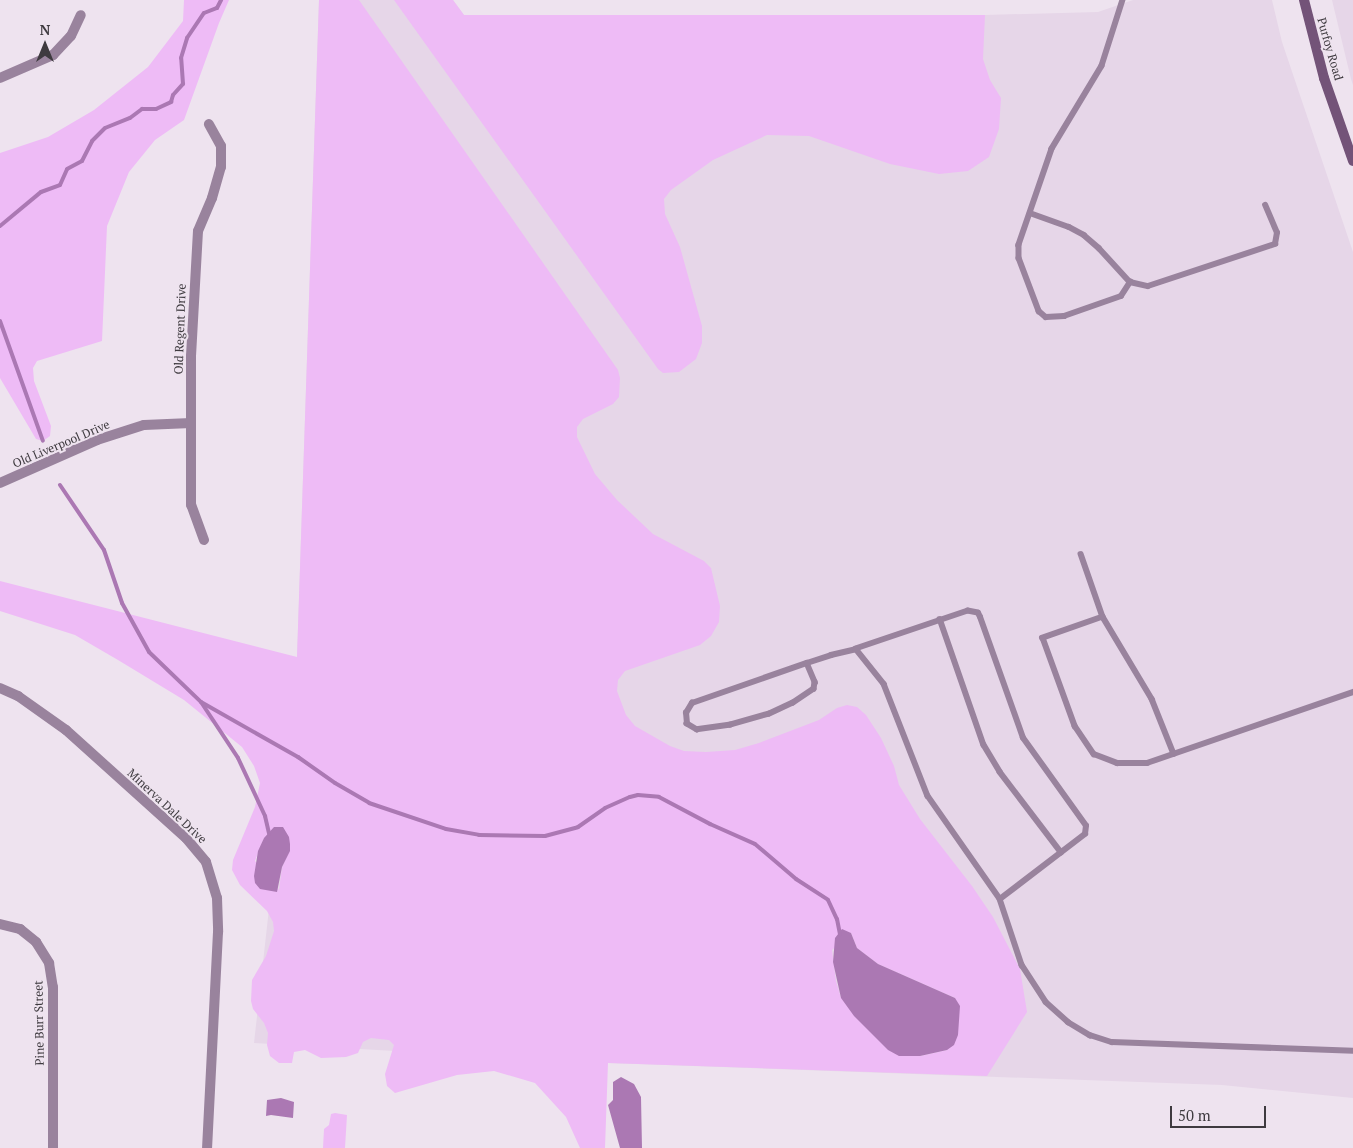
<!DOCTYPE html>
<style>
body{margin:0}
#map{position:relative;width:1353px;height:1148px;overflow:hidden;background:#eee3ef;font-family:"PT Serif",serif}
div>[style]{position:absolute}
.built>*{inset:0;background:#e6d6e8}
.green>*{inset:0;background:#eebbf6}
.water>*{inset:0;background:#ab78b3}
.stream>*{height:4px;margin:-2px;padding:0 2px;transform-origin:2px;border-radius:2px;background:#ab78b3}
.lane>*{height:5.5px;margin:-2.75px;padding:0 2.75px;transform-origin:2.75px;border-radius:2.75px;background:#99839d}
.street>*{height:10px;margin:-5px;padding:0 5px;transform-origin:5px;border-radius:5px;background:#99839d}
.secondary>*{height:10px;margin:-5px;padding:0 5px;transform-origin:5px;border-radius:5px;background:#735378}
span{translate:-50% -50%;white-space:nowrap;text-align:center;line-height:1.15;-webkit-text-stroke:4px #eee3ef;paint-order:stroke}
.street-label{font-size:12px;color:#3e3a3f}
.north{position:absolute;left:20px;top:20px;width:50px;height:50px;-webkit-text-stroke:4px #eee3ef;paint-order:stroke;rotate:0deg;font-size:14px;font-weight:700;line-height:20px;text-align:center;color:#3e3a3f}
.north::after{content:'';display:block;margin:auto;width:18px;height:22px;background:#3e3a3f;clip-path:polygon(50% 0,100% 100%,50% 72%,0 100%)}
.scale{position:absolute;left:1170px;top:1106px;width:96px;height:22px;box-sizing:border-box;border:2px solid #3e3a3f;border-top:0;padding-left:6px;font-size:15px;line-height:18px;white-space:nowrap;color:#3e3a3f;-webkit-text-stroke:4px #eee3ef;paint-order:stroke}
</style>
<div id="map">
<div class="built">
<div style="clip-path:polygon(319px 0,453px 0,464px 15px,985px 15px,1098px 12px,1133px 0,1272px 0,1282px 42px,1353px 252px,1353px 1098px,1222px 1085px,608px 1063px,254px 1043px,297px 658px)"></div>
<div style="clip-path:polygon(1332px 0,1353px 0,1353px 85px,1351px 79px)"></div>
</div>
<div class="green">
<div style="clip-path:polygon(184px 0,229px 0,219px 23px,184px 120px,155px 140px,129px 172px,107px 226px,102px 341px,37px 361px,33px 368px,34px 381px,51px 426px,50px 436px,43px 441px,36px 439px,0 378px,0 153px,48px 137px,94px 110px,148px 67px,183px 21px)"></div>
<div style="clip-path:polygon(evenodd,319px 0,359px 0,618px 370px,620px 378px,619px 397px,613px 404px,583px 419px,577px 427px,577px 437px,595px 474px,617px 500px,653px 534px,704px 561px,711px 568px,720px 606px,719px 622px,711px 636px,700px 645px,625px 671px,618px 680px,617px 691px,626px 715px,635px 726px,670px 746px,684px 751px,706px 752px,735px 750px,759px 743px,819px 720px,837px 708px,847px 705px,857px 707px,866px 715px,881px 738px,894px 766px,899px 785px,920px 819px,972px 886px,993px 917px,1020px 969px,1027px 1012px,987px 1076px,608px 1063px,605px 1148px,580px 1148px,566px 1117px,535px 1083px,494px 1071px,457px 1075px,395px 1093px,387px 1086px,385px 1074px,394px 1045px,389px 1040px,371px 1038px,363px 1042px,358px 1053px,346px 1057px,321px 1058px,305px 1050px,294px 1052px,292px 1063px,279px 1063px,270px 1056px,267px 1045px,268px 1033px,264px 1023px,253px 1009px,251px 1001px,252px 980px,266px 956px,274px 931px,273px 922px,267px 911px,240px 885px,232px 870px,233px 860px,255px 807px,260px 783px,254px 766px,242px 747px,184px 700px,118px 660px,75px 635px,0 611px,0 581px,297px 657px,319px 0,264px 838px,289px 851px,282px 867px,279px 890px,255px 861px,264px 838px,319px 0,851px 933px,857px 948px,878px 964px,955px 998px,958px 1035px,947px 1050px,920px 1056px,841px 998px,836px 981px,832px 950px,851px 933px)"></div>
<div style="clip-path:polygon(394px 0,453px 0,464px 15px,985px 15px,983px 59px,990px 80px,1001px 98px,999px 129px,989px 157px,968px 171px,939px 174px,890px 164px,809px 136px,767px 135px,713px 160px,671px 190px,664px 199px,665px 214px,680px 247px,702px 326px,702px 343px,696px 359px,679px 372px,663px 373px,658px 369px)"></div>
<div style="clip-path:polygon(335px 1113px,347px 1115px,345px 1148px,323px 1148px,324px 1129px,329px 1125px,331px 1114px)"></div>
</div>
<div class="water">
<div style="clip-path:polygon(274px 827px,283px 827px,289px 837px,290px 844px,290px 851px,282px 867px,277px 892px,260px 889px,255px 883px,254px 876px,258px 851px,264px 838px)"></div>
<div style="clip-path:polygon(842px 929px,851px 933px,857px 948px,878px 964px,955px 998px,960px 1006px,958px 1035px,954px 1045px,947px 1050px,920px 1056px,899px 1056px,888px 1050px,854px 1016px,841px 998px,833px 962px,835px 938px)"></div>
<div style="clip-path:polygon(621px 1077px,634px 1084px,641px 1097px,642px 1148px,620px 1148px,608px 1105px,613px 1100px,613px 1082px)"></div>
<div style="clip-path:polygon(281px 1098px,294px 1102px,293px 1118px,271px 1115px,266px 1116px,267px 1100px)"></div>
</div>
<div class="stream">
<div style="left:0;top:226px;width:53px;rotate:-39.7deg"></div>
<div style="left:41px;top:192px;width:20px;rotate:-20deg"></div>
<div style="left:60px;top:185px;width:17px;rotate:-66deg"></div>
<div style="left:67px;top:169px;width:17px;rotate:-28deg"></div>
<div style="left:82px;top:161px;width:22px;rotate:-63deg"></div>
<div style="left:92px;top:141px;width:18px;rotate:-45deg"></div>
<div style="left:105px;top:128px;width:27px;rotate:-22deg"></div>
<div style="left:130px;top:118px;width:15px;rotate:-37deg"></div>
<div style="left:142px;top:109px;width:14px"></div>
<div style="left:156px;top:109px;width:17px;rotate:-25deg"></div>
<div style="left:171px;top:102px;width:7px;rotate:-74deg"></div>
<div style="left:173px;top:95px;width:15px;rotate:-48deg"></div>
<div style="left:183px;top:84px;width:26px;rotate:-94deg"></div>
<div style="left:181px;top:58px;width:21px;rotate:-73deg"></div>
<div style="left:187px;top:38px;width:30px;rotate:-56deg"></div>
<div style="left:204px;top:13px;width:14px;rotate:-21deg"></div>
<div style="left:217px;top:8px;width:9px;rotate:-63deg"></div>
<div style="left:0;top:321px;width:127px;rotate:70.3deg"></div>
<div style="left:60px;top:485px;width:78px;rotate:55.9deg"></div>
<div style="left:104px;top:550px;width:56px;rotate:71.2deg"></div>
<div style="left:122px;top:603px;width:56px;rotate:61.1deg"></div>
<div style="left:149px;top:652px;width:72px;rotate:43.9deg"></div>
<div style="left:201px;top:702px;width:67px;rotate:56.5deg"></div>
<div style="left:238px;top:758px;width:64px;rotate:65deg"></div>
<div style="left:265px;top:816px;width:18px;rotate:77deg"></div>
<div style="left:201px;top:702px;width:112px;rotate:29.6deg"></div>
<div style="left:298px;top:757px;width:45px;rotate:35.1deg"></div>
<div style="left:335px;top:783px;width:39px;rotate:30deg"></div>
<div style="left:369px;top:803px;width:81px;rotate:18.7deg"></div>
<div style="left:446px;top:829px;width:34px;rotate:10deg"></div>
<div style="left:479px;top:835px;width:66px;rotate:0.9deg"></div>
<div style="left:545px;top:836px;width:34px;rotate:-15deg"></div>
<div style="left:578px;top:827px;width:33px;rotate:-35deg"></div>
<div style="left:605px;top:808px;width:27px;rotate:-24deg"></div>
<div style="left:630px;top:797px;width:8px;rotate:-14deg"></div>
<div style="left:638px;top:795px;width:21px;rotate:5deg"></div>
<div style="left:659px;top:797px;width:58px;rotate:27.9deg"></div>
<div style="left:710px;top:824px;width:49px;rotate:24deg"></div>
<div style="left:755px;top:844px;width:54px;rotate:40.5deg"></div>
<div style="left:796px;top:879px;width:38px;rotate:33deg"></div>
<div style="left:828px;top:900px;width:21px;rotate:65deg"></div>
<div style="left:837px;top:919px;width:16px;rotate:79deg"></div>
</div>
<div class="lane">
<div style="left:1123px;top:0;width:69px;rotate:107.7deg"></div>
<div style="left:1102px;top:66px;width:97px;rotate:121.1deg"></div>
<div style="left:1052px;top:149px;width:102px;rotate:109deg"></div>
<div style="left:1019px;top:245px;width:13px;rotate:90deg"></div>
<div style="left:1019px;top:258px;width:57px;rotate:69.3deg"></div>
<div style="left:1039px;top:311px;width:9px;rotate:41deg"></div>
<div style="left:1046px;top:317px;width:18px;rotate:-3deg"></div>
<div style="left:1064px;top:316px;width:60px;rotate:-19.3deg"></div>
<div style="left:1121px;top:296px;width:17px;rotate:-57deg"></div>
<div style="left:1130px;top:282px;width:18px;rotate:13deg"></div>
<div style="left:1148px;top:286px;width:134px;rotate:-18.3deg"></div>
<div style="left:1275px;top:244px;width:11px;rotate:-80deg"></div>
<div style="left:1277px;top:233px;width:30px;rotate:-113deg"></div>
<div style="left:1030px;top:213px;width:41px;rotate:19.7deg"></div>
<div style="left:1069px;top:227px;width:17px;rotate:28deg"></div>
<div style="left:1084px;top:235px;width:20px;rotate:41deg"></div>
<div style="left:1099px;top:248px;width:46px;rotate:47.6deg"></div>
<div style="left:1081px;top:554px;width:67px;rotate:70.8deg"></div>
<div style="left:1103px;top:617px;width:96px;rotate:59.1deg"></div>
<div style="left:1152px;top:699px;width:59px;rotate:68.2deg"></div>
<div style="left:1103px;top:617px;width:64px;rotate:160.7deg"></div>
<div style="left:1043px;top:638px;width:94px;rotate:70deg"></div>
<div style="left:1075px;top:726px;width:34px;rotate:56deg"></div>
<div style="left:1094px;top:754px;width:25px;rotate:21deg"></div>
<div style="left:1117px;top:763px;width:30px"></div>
<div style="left:1147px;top:763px;width:218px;rotate:-19deg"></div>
<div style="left:940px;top:619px;width:133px;rotate:70.8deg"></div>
<div style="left:984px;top:745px;width:31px;rotate:59deg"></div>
<div style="left:1000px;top:772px;width:101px;rotate:52.7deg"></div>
<div style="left:807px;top:663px;width:21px;rotate:67deg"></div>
<div style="left:815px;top:682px;width:7px;rotate:98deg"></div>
<div style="left:814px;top:689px;width:25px;rotate:146deg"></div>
<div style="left:793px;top:703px;width:26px;rotate:155deg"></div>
<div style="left:769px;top:714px;width:40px;rotate:164deg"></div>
<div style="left:731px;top:725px;width:34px;rotate:172deg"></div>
<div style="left:697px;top:730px;width:12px;rotate:-149deg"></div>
<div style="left:687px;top:724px;width:11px;rotate:-95deg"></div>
<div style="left:686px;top:713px;width:12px;rotate:-59deg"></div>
<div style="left:692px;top:703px;width:122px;rotate:-19.2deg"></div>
<div style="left:807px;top:663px;width:25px;rotate:-18deg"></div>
<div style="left:831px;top:655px;width:26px;rotate:-13deg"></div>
<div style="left:1000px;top:899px;width:107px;rotate:-37.4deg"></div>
<div style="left:1085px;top:834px;width:8px;rotate:-83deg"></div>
<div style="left:1086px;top:826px;width:108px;rotate:-125.6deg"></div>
<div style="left:1023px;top:738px;width:128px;rotate:-109.6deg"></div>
<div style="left:980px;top:617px;width:4px;rotate:-117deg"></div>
<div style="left:978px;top:613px;width:10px;rotate:-169deg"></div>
<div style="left:968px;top:611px;width:118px;rotate:161.3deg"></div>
<div style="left:856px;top:649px;width:45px;rotate:51.3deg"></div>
<div style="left:884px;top:684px;width:120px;rotate:68.6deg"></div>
<div style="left:928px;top:796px;width:126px;rotate:55deg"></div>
<div style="left:1000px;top:899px;width:70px;rotate:71.6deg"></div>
<div style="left:1022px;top:965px;width:44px;rotate:57deg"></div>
<div style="left:1046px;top:1002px;width:30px;rotate:42deg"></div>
<div style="left:1068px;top:1022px;width:26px;rotate:31deg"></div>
<div style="left:1090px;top:1035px;width:23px;rotate:18deg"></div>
<div style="left:1112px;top:1042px;width:241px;rotate:2.1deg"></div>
</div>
<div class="street">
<div style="left:0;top:78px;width:58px;rotate:-23.5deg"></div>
<div style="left:53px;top:55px;width:26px;rotate:-47deg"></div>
<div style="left:71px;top:36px;width:23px;rotate:-65deg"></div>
<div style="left:0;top:483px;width:106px;rotate:-23.9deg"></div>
<div style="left:97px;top:440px;width:49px;rotate:-17.7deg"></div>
<div style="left:144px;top:425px;width:47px;rotate:-2.4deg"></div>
<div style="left:204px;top:540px;width:37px;rotate:-110deg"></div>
<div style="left:191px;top:505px;width:149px;rotate:-90deg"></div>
<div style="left:191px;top:356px;width:125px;rotate:-86.8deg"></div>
<div style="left:198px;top:231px;width:36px;rotate:-67deg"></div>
<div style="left:212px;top:198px;width:32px;rotate:-74deg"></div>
<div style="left:221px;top:167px;width:21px;rotate:-90deg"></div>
<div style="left:221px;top:146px;width:25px;rotate:-119deg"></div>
<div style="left:0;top:688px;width:20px;rotate:24deg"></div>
<div style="left:18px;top:696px;width:59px;rotate:35.3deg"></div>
<div style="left:66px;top:730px;width:161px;rotate:42deg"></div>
<div style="left:186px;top:838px;width:31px;rotate:50deg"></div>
<div style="left:206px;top:862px;width:38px;rotate:73deg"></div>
<div style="left:217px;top:898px;width:34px;rotate:88deg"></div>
<div style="left:218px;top:932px;width:216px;rotate:92.9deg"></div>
<div style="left:0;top:924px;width:21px;rotate:14deg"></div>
<div style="left:20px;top:929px;width:21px;rotate:39deg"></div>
<div style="left:36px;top:942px;width:25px;rotate:58deg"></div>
<div style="left:49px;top:963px;width:24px;rotate:81deg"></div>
<div style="left:53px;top:987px;width:161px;rotate:90deg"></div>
</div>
<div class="secondary">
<div style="left:1304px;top:0;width:81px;rotate:75.6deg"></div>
<div style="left:1324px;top:78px;width:88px;rotate:70.7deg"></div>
</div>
<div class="street-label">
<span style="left:1330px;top:49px;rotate:74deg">Purfoy Road</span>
<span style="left:180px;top:329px;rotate:-88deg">Old Regent Drive</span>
<span style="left:61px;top:444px;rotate:-23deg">Old Liverpool Drive</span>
<span style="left:167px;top:806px;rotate:43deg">Minerva Dale Drive</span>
<span style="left:39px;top:1023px;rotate:-91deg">Pine Burr Street</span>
</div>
<div class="north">N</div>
<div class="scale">50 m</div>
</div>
